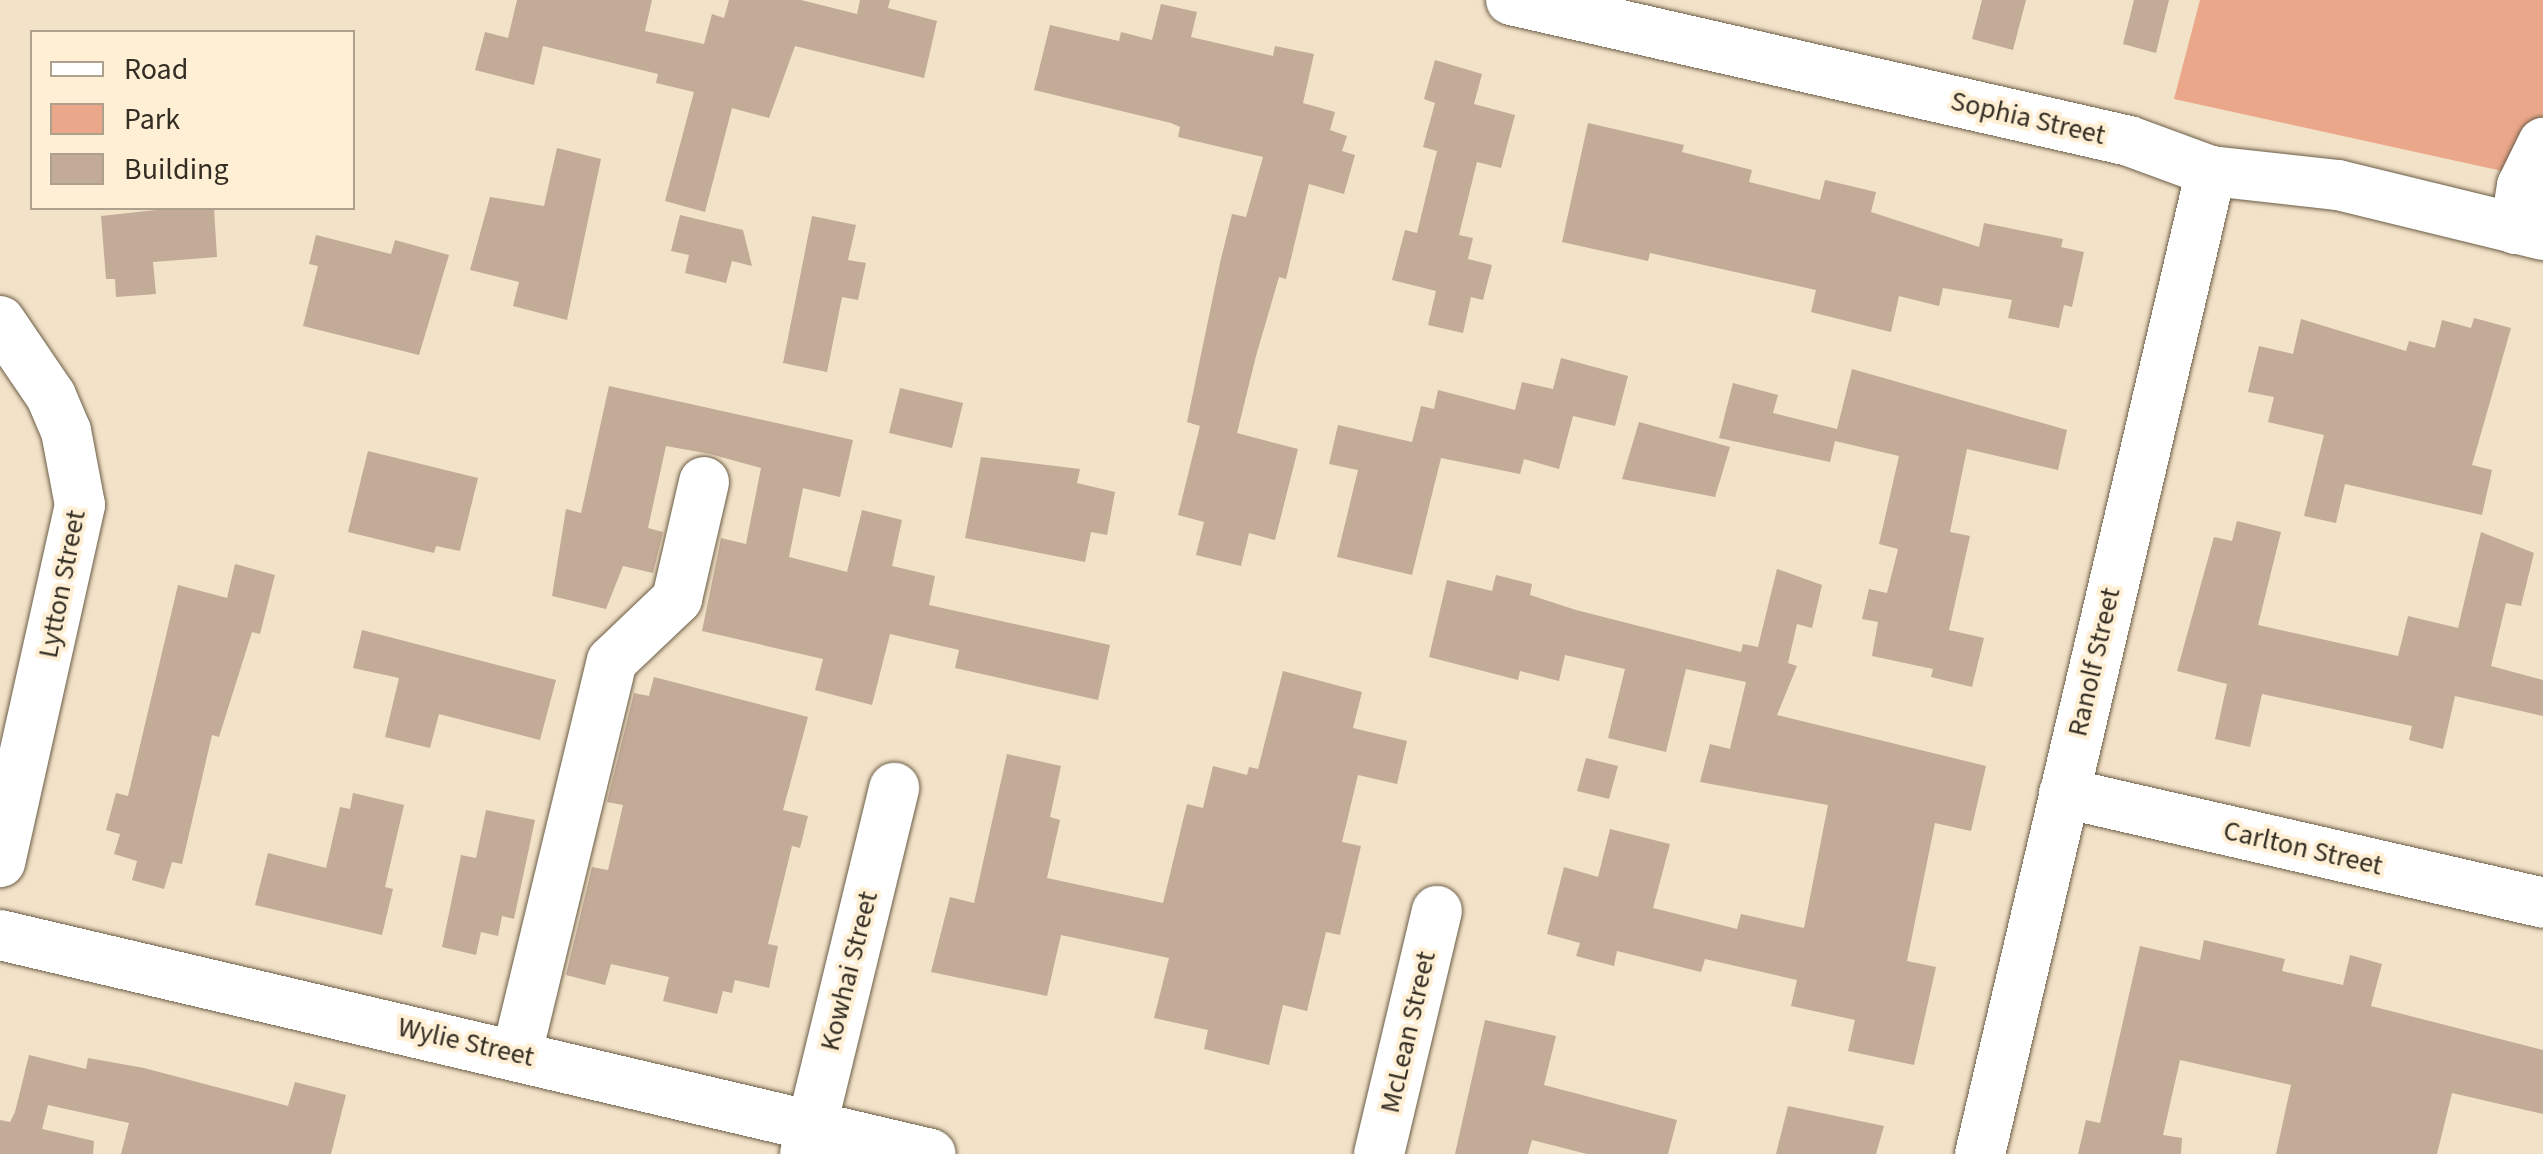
<!DOCTYPE html>
<style>
body{margin:0}
#map{position:relative;width:2543px;height:1154px;overflow:hidden;background:#f2e2c8;font-family:"Source Sans 3",sans-serif}
div>[style]{position:absolute}
.green>*{inset:0;background:#eba78a}
.building>*{inset:0;background:#c2ab97}
.roads{filter:drop-shadow(0 0 2px #6c5e47) drop-shadow(0 0 2px #6c5e47)}
.minor>*{height:50px;margin:-25px;padding:0 25px;transform-origin:25px;border-radius:25px;background:#fff}
span{translate:-50% -50%;white-space:nowrap;text-align:center;line-height:1.15;-webkit-text-stroke:8px #ffefd5;paint-order:stroke}
.street-label{font-size:28px;color:#332d23}
.legend{position:absolute;left:30px;top:30px;width:325px;height:180px;box-sizing:border-box;background:#ffefd5;border:2px solid #ada18e;margin:0;padding:12px 18px;list-style:none;font-size:30px;color:#332d23}
.legend li{display:flex;align-items:center;gap:20px;height:50px}
.legend b{width:50px;border:2px solid #ada18e}
</style>
<div id="map">
<div class="green">
<div style="clip-path:polygon(2200px 0,2543px 0,2543px 180px,2174px 99px)"></div>
</div>
<div class="building">
<div style="clip-path:polygon(517px 0,652px 0,645px 31px,704px 44px,712px 14px,724px 18px,729px 0,801px 0,857px 14px,860px 0,890px 0,888px 8px,937px 21px,924px 78px,795px 46px,769px 118px,732px 108px,705px 212px,665px 201px,694px 92px,656px 83px,658px 74px,543px 46px,534px 85px,475px 70px,485px 32px,508px 38px)"></div>
<div style="clip-path:polygon(1982px 0,2026px 0,2013px 50px,1972px 39px)"></div>
<div style="clip-path:polygon(2134px 0,2169px 0,2156px 53px,2123px 44px)"></div>
<div style="clip-path:polygon(1161px 4px,1197px 12px,1191px 37px,1273px 56px,1275px 46px,1314px 54px,1303px 103px,1335px 112px,1330px 130px,1347px 136px,1342px 151px,1355px 155px,1344px 194px,1309px 184px,1286px 279px,1279px 277px,1256px 356px,1237px 433px,1298px 449px,1275px 540px,1249px 533px,1241px 566px,1196px 555px,1204px 522px,1178px 515px,1200px 426px,1187px 422px,1220px 263px,1232px 214px,1246px 217px,1263px 157px,1178px 137px,1180px 127px,1171px 123px,1034px 90px,1050px 25px,1119px 41px,1121px 32px,1152px 40px)"></div>
<div style="clip-path:polygon(1435px 60px,1482px 74px,1474px 104px,1515px 115px,1501px 168px,1477px 162px,1459px 235px,1473px 238px,1468px 259px,1492px 265px,1483px 300px,1471px 297px,1463px 333px,1428px 325px,1436px 291px,1392px 280px,1405px 230px,1417px 233px,1437px 151px,1423px 147px,1435px 103px,1424px 99px)"></div>
<div style="clip-path:polygon(1588px 123px,1684px 145px,1682px 152px,1752px 170px,1749px 182px,1820px 200px,1825px 180px,1876px 192px,1871px 212px,1979px 247px,1984px 223px,2063px 239px,2061px 247px,2084px 252px,2072px 307px,2064px 305px,2059px 328px,2008px 318px,2012px 300px,1943px 288px,1939px 306px,1899px 296px,1891px 332px,1811px 312px,1816px 290px,1650px 253px,1648px 261px,1562px 242px)"></div>
<div style="clip-path:polygon(557px 148px,601px 159px,567px 320px,513px 306px,519px 282px,470px 270px,490px 197px,544px 206px)"></div>
<div style="clip-path:polygon(174px 208px,214px 208px,217px 257px,153px 262px,156px 294px,116px 297px,115px 279px,106px 279px,101px 216px)"></div>
<div style="clip-path:polygon(680px 215px,743px 230px,752px 266px,732px 261px,726px 283px,685px 273px,689px 255px,671px 251px)"></div>
<div style="clip-path:polygon(812px 216px,856px 225px,848px 260px,866px 263px,858px 300px,842px 297px,827px 372px,783px 363px)"></div>
<div style="clip-path:polygon(316px 235px,391px 254px,395px 240px,449px 255px,419px 355px,303px 326px,318px 266px,309px 264px)"></div>
<div style="clip-path:polygon(2474px 318px,2511px 328px,2472px 465px,2492px 470px,2482px 515px,2345px 484px,2336px 523px,2304px 516px,2324px 435px,2268px 422px,2274px 397px,2248px 392px,2259px 346px,2293px 354px,2301px 319px,2406px 351px,2409px 341px,2435px 348px,2442px 320px,2471px 328px)"></div>
<div style="clip-path:polygon(1561px 358px,1628px 376px,1615px 426px,1573px 416px,1559px 469px,1524px 459px,1520px 474px,1441px 458px,1412px 575px,1337px 557px,1358px 470px,1329px 464px,1338px 425px,1412px 442px,1421px 406px,1434px 409px,1438px 390px,1515px 410px,1522px 382px,1553px 389px)"></div>
<div style="clip-path:polygon(1852px 369px,2067px 430px,2058px 470px,1967px 449px,1950px 532px,1970px 536px,1949px 630px,1984px 638px,1972px 687px,1931px 677px,1933px 669px,1872px 656px,1878px 622px,1862px 619px,1869px 589px,1887px 593px,1898px 549px,1879px 544px,1899px 456px,1835px 441px,1830px 462px,1719px 438px,1733px 383px,1778px 395px,1773px 413px,1837px 429px)"></div>
<div style="clip-path:polygon(609px 386px,853px 440px,840px 497px,803px 488px,789px 557px,847px 572px,862px 510px,902px 520px,892px 566px,935px 576px,929px 605px,1110px 645px,1098px 700px,955px 668px,959px 650px,890px 634px,872px 705px,815px 690px,823px 659px,702px 631px,721px 538px,746px 544px,761px 468px,710px 454px,666px 446px,648px 528px,663px 532px,653px 573px,623px 566px,606px 609px,552px 596px,566px 509px,581px 513px)"></div>
<div style="clip-path:polygon(900px 388px,963px 403px,952px 448px,889px 433px)"></div>
<div style="clip-path:polygon(1639px 422px,1730px 447px,1715px 497px,1622px 479px)"></div>
<div style="clip-path:polygon(368px 451px,478px 478px,460px 551px,436px 546px,434px 553px,348px 532px)"></div>
<div style="clip-path:polygon(981px 457px,1080px 469px,1077px 483px,1115px 492px,1107px 535px,1091px 532px,1085px 562px,965px 538px)"></div>
<div style="clip-path:polygon(2237px 521px,2281px 532px,2258px 625px,2398px 656px,2408px 616px,2458px 628px,2481px 532px,2534px 553px,2521px 606px,2506px 603px,2491px 666px,2543px 680px,2543px 716px,2455px 696px,2443px 749px,2409px 740px,2412px 726px,2262px 694px,2250px 747px,2215px 739px,2227px 684px,2177px 671px,2214px 537px,2232px 541px)"></div>
<div style="clip-path:polygon(235px 564px,275px 575px,260px 634px,252px 632px,219px 737px,212px 735px,182px 864px,172px 862px,164px 889px,132px 880px,137px 861px,114px 854px,120px 834px,106px 830px,116px 793px,128px 796px,178px 585px,227px 598px)"></div>
<div style="clip-path:polygon(1777px 569px,1822px 585px,1812px 628px,1797px 624px,1788px 663px,1797px 666px,1777px 715px,1986px 766px,1971px 831px,1935px 823px,1907px 961px,1936px 967px,1914px 1065px,1848px 1051px,1855px 1020px,1791px 1006px,1797px 980px,1705px 959px,1701px 972px,1617px 951px,1614px 966px,1576px 956px,1580px 943px,1547px 934px,1564px 867px,1598px 877px,1610px 829px,1670px 844px,1653px 908px,1737px 929px,1741px 914px,1804px 928px,1828px 805px,1700px 782px,1710px 744px,1730px 749px,1746px 682px,1686px 669px,1666px 752px,1608px 738px,1625px 669px,1565px 655px,1559px 681px,1520px 671px,1518px 680px,1429px 657px,1447px 580px,1492px 591px,1496px 575px,1532px 584px,1530px 595px,1576px 610px,1741px 652px,1743px 644px,1758px 647px)"></div>
<div style="clip-path:polygon(362px 630px,556px 680px,540px 740px,439px 714px,430px 748px,385px 737px,399px 678px,353px 668px)"></div>
<div style="clip-path:polygon(1283px 671px,1362px 692px,1353px 728px,1407px 741px,1397px 784px,1358px 775px,1342px 842px,1361px 846px,1340px 935px,1326px 932px,1307px 1011px,1283px 1005px,1269px 1065px,1204px 1049px,1208px 1030px,1154px 1018px,1169px 958px,1061px 935px,1047px 996px,931px 972px,950px 897px,974px 903px,1007px 754px,1061px 766px,1050px 817px,1060px 820px,1047px 878px,1163px 903px,1187px 804px,1203px 808px,1213px 766px,1247px 775px,1249px 767px,1258px 769px)"></div>
<div style="clip-path:polygon(654px 677px,808px 717px,783px 810px,808px 816px,800px 848px,792px 846px,768px 944px,778px 946px,769px 988px,735px 980px,732px 993px,723px 991px,717px 1014px,663px 1001px,669px 977px,611px 964px,605px 985px,566px 975px,592px 867px,608px 870px,623px 805px,607px 802px,634px 693px,649px 696px)"></div>
<div style="clip-path:polygon(1586px 758px,1618px 766px,1609px 799px,1577px 791px)"></div>
<div style="clip-path:polygon(353px 793px,404px 805px,385px 887px,393px 889px,382px 935px,255px 905px,268px 853px,326px 868px,340px 807px,350px 809px)"></div>
<div style="clip-path:polygon(486px 810px,535px 820px,514px 919px,502px 916px,498px 936px,481px 932px,476px 955px,442px 947px,461px 855px,476px 858px)"></div>
<div style="clip-path:polygon(2204px 940px,2285px 959px,2282px 971px,2343px 985px,2350px 955px,2382px 964px,2371px 1006px,2543px 1050px,2543px 1114px,2452px 1093px,2437px 1154px,2276px 1154px,2291px 1085px,2180px 1060px,2163px 1135px,2182px 1138px,2181px 1154px,2078px 1154px,2086px 1120px,2100px 1123px,2140px 946px,2200px 960px)"></div>
<div style="clip-path:polygon(1485px 1020px,1556px 1036px,1544px 1085px,1677px 1120px,1668px 1154px,1587px 1154px,1532px 1140px,1528px 1154px,1455px 1154px)"></div>
<div style="clip-path:polygon(29px 1055px,86px 1069px,88px 1058px,144px 1068px,288px 1106px,295px 1082px,346px 1095px,331px 1154px,121px 1154px,129px 1123px,48px 1105px,42px 1129px,94px 1141px,93px 1154px,0 1154px,0 1120px,10px 1122px,15px 1112px)"></div>
<div style="clip-path:polygon(1788px 1106px,1884px 1126px,1876px 1154px,1776px 1154px)"></div>
</div>
<div class="roads">
<div class="minor">
<div style="left:1511px;top:0;width:634px;rotate:12.85deg"></div>
<div style="left:2129px;top:141px;width:87px;rotate:20.1deg"></div>
<div style="left:2211px;top:171px;width:128px;rotate:6.3deg"></div>
<div style="left:2338px;top:185px;width:211px;rotate:13.7deg"></div>
<div style="left:2515px;top:229px;width:44px;rotate:-80.8deg"></div>
<div style="left:2522px;top:186px;width:48px;rotate:-64deg"></div>
<div style="left:0;top:321px;width:91px;rotate:55.8deg"></div>
<div style="left:51px;top:396px;width:38px;rotate:67deg"></div>
<div style="left:66px;top:431px;width:75px;rotate:79.3deg"></div>
<div style="left:80px;top:505px;width:366px;rotate:102.6deg"></div>
<div style="left:2064px;top:793px;width:491px;rotate:12.9deg"></div>
<div style="left:0;top:935px;width:956px;rotate:13.24deg"></div>
<div style="left:517px;top:1053px;width:403px;rotate:-76.4deg"></div>
<div style="left:612px;top:661px;width:90px;rotate:-43.6deg"></div>
<div style="left:677px;top:599px;width:120px;rotate:-77deg"></div>
<div style="left:805px;top:1154px;width:377px;rotate:-76.3deg"></div>
<div style="left:1379px;top:1154px;width:250px;rotate:-76.6deg"></div>
<div style="left:1980px;top:1154px;width:1010px;rotate:-76.78deg"></div>
</div>
</div>
<div class="street-label">
<span style="left:2028px;top:118px;rotate:13deg">Sophia Street</span>
<span style="left:62px;top:584px;rotate:-79deg">Lytton Street</span>
<span style="left:2094px;top:662px;rotate:-77deg">Ranolf Street</span>
<span style="left:2303px;top:848px;rotate:13deg">Carlton Street</span>
<span style="left:849px;top:971px;rotate:-76deg">Kowhai Street</span>
<span style="left:1408px;top:1032px;rotate:-77deg">McLean Street</span>
<span style="left:466px;top:1042px;rotate:13deg">Wylie Street</span>
</div>
<ul class="legend">
<li><b style="height:12px;background:#fff"></b>Road</li>
<li><b style="height:28px;background:#eba78a"></b>Park</li>
<li><b style="height:28px;background:#c2ab97"></b>Building</li>
</ul>
</div>
